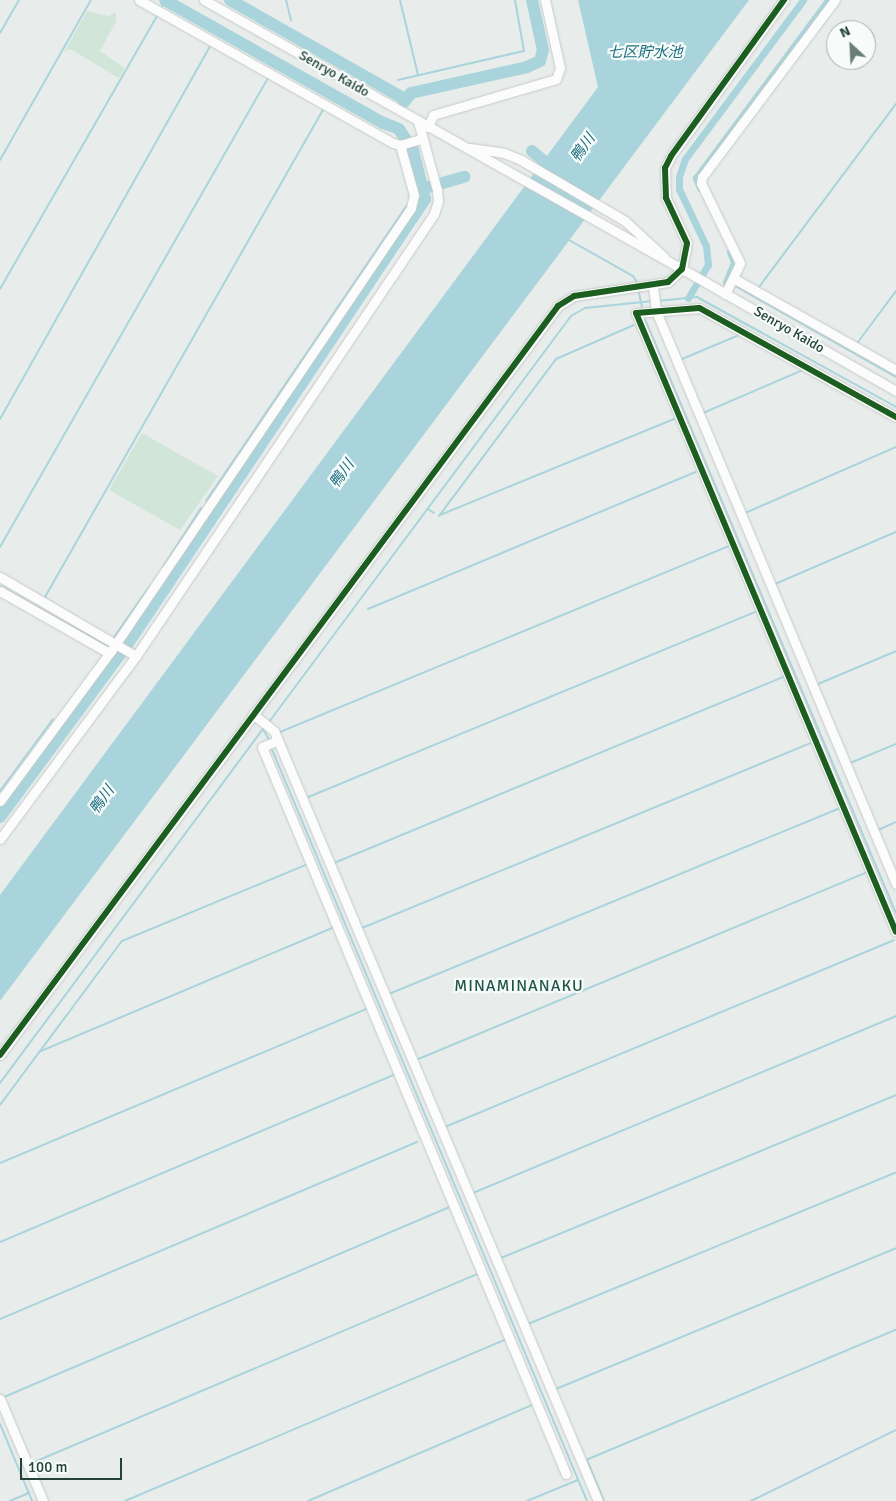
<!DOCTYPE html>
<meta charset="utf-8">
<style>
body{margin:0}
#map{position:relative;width:896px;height:1501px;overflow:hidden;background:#e8edeb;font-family:Signika,"Noto Sans JP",sans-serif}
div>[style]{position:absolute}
.green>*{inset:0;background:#d1e6d8}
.water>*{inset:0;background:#a9d4db}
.stream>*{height:2px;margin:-1px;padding:0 1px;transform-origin:1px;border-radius:1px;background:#a9d4db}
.canal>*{height:7px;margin:-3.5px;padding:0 3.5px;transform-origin:3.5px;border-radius:3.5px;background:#a9d4db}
.river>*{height:12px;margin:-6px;padding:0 6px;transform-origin:6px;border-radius:6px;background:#a9d4db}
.roads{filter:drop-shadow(0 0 1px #c5cac8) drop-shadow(0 0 1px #c5cac8)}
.minor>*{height:9px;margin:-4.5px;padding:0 4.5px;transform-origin:4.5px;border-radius:4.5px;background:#fcfcfc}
.cycleway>*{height:6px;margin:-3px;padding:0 3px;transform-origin:3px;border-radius:3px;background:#1b5e20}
span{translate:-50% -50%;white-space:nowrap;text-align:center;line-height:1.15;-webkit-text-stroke:4.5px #f7fbf9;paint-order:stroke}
.street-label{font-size:14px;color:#24423a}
.water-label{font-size:15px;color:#1c6f80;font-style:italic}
.quarter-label{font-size:16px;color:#1f5548;letter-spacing:1px}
.north{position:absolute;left:826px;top:20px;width:50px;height:50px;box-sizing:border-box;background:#f7fbf9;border:1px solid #a3b1ad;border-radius:50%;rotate:335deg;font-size:14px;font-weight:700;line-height:20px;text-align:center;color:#24423a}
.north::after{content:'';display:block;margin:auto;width:18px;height:22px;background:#697e78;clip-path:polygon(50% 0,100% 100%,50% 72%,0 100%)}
.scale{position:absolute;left:20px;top:1458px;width:102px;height:22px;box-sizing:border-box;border:2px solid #24423a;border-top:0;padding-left:6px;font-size:15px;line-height:18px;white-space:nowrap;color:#24423a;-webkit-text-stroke:4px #f7fbf9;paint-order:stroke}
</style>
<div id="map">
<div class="green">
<div style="clip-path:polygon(87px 11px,108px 16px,116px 12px,116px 22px,100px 51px,125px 68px,119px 78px,70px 49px,64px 52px)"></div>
<div style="clip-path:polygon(142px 433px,218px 476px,180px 530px,109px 490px)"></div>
</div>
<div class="water">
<div style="clip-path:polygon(578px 0,749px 0,0 1001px,0 895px,598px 87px)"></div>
</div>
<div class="stream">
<div style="left:286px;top:0;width:21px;rotate:76deg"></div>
<div style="left:400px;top:0;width:77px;rotate:76.5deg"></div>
<div style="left:162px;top:6px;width:7px;rotate:-63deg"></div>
<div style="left:286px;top:32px;width:3px;rotate:-72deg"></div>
<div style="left:0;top:33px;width:38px;rotate:-60deg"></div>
<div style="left:218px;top:34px;width:4px;rotate:-56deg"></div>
<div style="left:275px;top:66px;width:3px;rotate:-72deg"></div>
<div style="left:398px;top:80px;width:129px;rotate:-13deg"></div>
<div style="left:524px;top:51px;width:52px;rotate:-100deg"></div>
<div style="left:391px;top:91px;width:3px;rotate:-45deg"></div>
<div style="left:330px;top:98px;width:4px;rotate:-63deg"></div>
<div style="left:0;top:160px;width:184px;rotate:-60.4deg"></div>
<div style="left:420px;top:191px;width:6px;rotate:-31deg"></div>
<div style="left:569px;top:240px;width:73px;rotate:29.4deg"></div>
<div style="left:633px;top:276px;width:9px;rotate:58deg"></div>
<div style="left:737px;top:287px;width:183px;rotate:29.5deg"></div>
<div style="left:759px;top:287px;width:229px;rotate:-53.2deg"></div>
<div style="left:0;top:289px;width:317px;rotate:-60.1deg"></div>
<div style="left:638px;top:289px;width:18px;rotate:77deg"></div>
<div style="left:657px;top:301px;width:40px;rotate:-5.7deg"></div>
<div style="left:697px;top:297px;width:227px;rotate:28.9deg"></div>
<div style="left:644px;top:317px;width:647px;rotate:67.08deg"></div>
<div style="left:858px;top:342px;width:64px;rotate:-53.3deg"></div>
<div style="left:682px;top:359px;width:62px;rotate:-22.8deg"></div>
<div style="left:703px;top:413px;width:109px;rotate:-23.3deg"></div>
<div style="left:0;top:419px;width:427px;rotate:-60.6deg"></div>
<div style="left:206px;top:501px;width:356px;rotate:-55.8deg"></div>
<div style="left:428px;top:509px;width:7px;rotate:34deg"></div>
<div style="left:745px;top:513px;width:165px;rotate:-23.6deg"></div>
<div style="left:440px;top:515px;width:253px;rotate:-22.3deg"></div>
<div style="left:439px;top:516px;width:196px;rotate:-53.3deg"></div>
<div style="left:556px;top:359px;width:85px;rotate:-23.6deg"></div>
<div style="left:0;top:547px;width:540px;rotate:-60.26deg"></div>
<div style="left:163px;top:567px;width:70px;rotate:-57.2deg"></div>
<div style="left:775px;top:584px;width:132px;rotate:-23.3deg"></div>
<div style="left:0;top:586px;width:125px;rotate:29.2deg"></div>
<div style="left:45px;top:597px;width:563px;rotate:-60.29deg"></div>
<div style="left:368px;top:609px;width:355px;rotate:-22.7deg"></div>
<div style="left:114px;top:637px;width:62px;rotate:-54.8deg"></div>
<div style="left:115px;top:651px;width:6px;rotate:31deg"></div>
<div style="left:818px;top:684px;width:85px;rotate:-22.9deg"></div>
<div style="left:269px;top:722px;width:506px;rotate:-53.36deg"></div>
<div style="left:571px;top:316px;width:16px;rotate:-30deg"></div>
<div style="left:585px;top:308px;width:68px;rotate:-5.9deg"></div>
<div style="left:263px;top:729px;width:13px;rotate:61deg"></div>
<div style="left:280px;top:732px;width:485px;rotate:-22.5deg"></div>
<div style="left:271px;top:747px;width:818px;rotate:67.26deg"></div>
<div style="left:850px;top:763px;width:50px;rotate:-22.4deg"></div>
<div style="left:0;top:791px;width:89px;rotate:-53.6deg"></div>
<div style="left:306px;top:798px;width:487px;rotate:-22.5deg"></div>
<div style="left:878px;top:830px;width:20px;rotate:-24deg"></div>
<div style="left:334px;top:863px;width:487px;rotate:-22.5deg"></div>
<div style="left:362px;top:928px;width:485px;rotate:-22.4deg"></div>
<div style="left:389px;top:994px;width:488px;rotate:-22.4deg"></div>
<div style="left:41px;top:1051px;width:318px;rotate:-22.9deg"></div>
<div style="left:416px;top:1060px;width:490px;rotate:-22.6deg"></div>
<div style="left:0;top:1083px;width:442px;rotate:-53.4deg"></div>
<div style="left:0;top:1105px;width:204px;rotate:-53.4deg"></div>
<div style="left:122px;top:941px;width:201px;rotate:-22.5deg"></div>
<div style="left:445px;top:1127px;width:486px;rotate:-22.6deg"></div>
<div style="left:0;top:1163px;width:397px;rotate:-22.8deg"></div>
<div style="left:473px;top:1193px;width:459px;rotate:-22.7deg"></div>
<div style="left:0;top:1242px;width:429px;rotate:-23deg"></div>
<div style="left:501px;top:1258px;width:427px;rotate:-22.4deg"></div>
<div style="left:0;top:1319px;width:453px;rotate:-23deg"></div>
<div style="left:528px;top:1324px;width:398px;rotate:-22.4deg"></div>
<div style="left:556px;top:1389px;width:368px;rotate:-22.5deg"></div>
<div style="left:4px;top:1397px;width:485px;rotate:-23.1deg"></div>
<div style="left:0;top:1424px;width:83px;rotate:67.4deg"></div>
<div style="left:586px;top:1460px;width:336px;rotate:-22.8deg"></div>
<div style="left:587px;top:1460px;width:44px;rotate:67.5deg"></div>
<div style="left:32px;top:1463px;width:486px;rotate:-23deg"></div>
<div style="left:10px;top:1501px;width:21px;rotate:-23deg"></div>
<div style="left:125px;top:1501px;width:415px;rotate:-23deg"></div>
<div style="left:308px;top:1501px;width:246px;rotate:-23.2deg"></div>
<div style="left:527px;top:1501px;width:55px;rotate:-22.4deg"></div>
<div style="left:751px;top:1501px;width:161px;rotate:-26.1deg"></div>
</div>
<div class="canal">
<div style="left:700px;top:188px;width:11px;rotate:-112deg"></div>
<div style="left:696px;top:178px;width:222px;rotate:-53.4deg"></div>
<div style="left:726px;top:282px;width:22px;rotate:-68deg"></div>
<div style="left:734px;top:262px;width:11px;rotate:-112deg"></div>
<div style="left:688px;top:298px;width:39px;rotate:-59deg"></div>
<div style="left:708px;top:265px;width:19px;rotate:-96deg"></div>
<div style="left:706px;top:246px;width:63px;rotate:-115.3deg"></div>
<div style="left:679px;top:189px;width:12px;rotate:-90deg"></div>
<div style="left:679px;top:177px;width:19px;rotate:-72deg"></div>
<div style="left:685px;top:159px;width:198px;rotate:-53.4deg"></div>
</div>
<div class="river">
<div style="left:230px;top:0;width:201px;rotate:29.5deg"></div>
<div style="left:404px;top:102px;width:11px;rotate:-52deg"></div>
<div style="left:411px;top:93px;width:119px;rotate:-12.6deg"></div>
<div style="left:527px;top:67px;width:14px;rotate:-25deg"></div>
<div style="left:540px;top:61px;width:11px;rotate:-75deg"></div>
<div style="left:543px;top:50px;width:51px;rotate:-102.4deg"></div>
<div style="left:532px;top:151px;width:30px;rotate:40deg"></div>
<div style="left:425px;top:188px;width:41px;rotate:-15.8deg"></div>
<div style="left:0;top:817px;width:214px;rotate:-53.6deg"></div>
<div style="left:127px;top:645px;width:536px;rotate:-56.25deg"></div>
<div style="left:425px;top:199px;width:50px;rotate:-103.8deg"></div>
<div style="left:413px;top:150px;width:25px;rotate:-124deg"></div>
<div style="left:399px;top:129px;width:17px;rotate:-159deg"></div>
<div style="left:383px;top:123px;width:250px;rotate:-150.6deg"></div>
</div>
<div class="roads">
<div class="minor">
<div style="left:139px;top:0;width:291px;rotate:29.4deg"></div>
<div style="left:393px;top:143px;width:7px;rotate:16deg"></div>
<div style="left:400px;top:145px;width:22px;rotate:-16deg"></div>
<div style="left:204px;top:0;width:548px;rotate:29.37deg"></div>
<div style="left:428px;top:127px;width:13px;rotate:-67deg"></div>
<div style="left:433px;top:115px;width:128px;rotate:-16.3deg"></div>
<div style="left:556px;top:79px;width:12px;rotate:-70deg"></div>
<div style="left:560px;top:68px;width:70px;rotate:-102.4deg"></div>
<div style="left:470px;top:148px;width:34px;rotate:8deg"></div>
<div style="left:504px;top:153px;width:18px;rotate:22deg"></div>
<div style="left:521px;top:160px;width:121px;rotate:30.4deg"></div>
<div style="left:625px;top:221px;width:53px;rotate:42.7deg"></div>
<div style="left:677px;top:266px;width:252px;rotate:29.7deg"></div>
<div style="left:733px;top:278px;width:187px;rotate:29.4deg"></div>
<div style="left:653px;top:286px;width:25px;rotate:83deg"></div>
<div style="left:656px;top:311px;width:621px;rotate:67.27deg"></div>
<div style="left:725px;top:294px;width:34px;rotate:-64deg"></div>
<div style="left:740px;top:263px;width:89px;rotate:-116deg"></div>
<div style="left:701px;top:183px;width:6px;rotate:-81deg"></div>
<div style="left:702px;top:177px;width:221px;rotate:-53.1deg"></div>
<div style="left:896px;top:417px;width:225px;rotate:-151deg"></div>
<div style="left:699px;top:308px;width:63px;rotate:175.5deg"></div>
<div style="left:636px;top:313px;width:671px;rotate:67.22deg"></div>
<div style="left:0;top:577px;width:157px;rotate:30.2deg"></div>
<div style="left:0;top:591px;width:125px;rotate:29.6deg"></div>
<div style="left:253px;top:714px;width:27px;rotate:39deg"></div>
<div style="left:274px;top:731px;width:835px;rotate:67.18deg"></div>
<div style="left:278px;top:740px;width:17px;rotate:156deg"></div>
<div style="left:262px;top:747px;width:788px;rotate:67.31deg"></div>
<div style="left:0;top:801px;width:187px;rotate:-53.5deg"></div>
<div style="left:111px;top:651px;width:535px;rotate:-55.89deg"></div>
<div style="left:411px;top:208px;width:13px;rotate:-77deg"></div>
<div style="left:414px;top:195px;width:52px;rotate:-105.6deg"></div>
<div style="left:0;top:839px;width:228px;rotate:-53.4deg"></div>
<div style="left:136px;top:656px;width:533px;rotate:-56.01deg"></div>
<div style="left:434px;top:214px;width:14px;rotate:-73deg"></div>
<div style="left:438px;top:201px;width:11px;rotate:-95deg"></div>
<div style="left:437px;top:190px;width:72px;rotate:-105.4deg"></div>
<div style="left:0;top:1055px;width:934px;rotate:-53.31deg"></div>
<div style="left:558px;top:306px;width:19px;rotate:-32deg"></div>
<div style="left:574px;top:296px;width:95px;rotate:-8.5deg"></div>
<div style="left:668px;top:282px;width:19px;rotate:-43deg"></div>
<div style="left:682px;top:269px;width:26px;rotate:-79deg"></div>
<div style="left:687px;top:243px;width:50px;rotate:-115deg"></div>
<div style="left:666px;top:198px;width:30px;rotate:-92deg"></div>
<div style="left:665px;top:168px;width:13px;rotate:-63deg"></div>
<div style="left:671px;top:156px;width:193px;rotate:-54.1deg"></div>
<div style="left:0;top:1399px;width:111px;rotate:67.1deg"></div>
</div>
</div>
<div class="cycleway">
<div style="left:896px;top:417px;width:225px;rotate:-151deg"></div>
<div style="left:699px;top:308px;width:63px;rotate:175.5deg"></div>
<div style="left:636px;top:313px;width:671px;rotate:67.22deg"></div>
<div style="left:0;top:1055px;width:934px;rotate:-53.31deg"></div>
<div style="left:558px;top:306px;width:19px;rotate:-32deg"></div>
<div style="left:574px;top:296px;width:95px;rotate:-8.5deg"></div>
<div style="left:668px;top:282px;width:19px;rotate:-43deg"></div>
<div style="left:682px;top:269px;width:26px;rotate:-79deg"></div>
<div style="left:687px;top:243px;width:50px;rotate:-115deg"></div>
<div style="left:666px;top:198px;width:30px;rotate:-92deg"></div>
<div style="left:665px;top:168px;width:13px;rotate:-63deg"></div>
<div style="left:671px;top:156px;width:193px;rotate:-54.1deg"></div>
</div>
<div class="street-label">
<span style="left:334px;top:74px;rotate:30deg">Senryo Kaido</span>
<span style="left:789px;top:330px;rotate:30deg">Senryo Kaido</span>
</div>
<div class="water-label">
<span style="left:645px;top:53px">七区貯水池</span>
<span style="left:583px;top:148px;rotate:-54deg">鴨川</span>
<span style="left:342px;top:474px;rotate:-54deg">鴨川</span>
<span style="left:102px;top:800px;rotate:-54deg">鴨川</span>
</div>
<div class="quarter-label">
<span style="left:519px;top:986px">MINAMINANAKU</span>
</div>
<div class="north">N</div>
<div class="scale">100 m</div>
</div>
